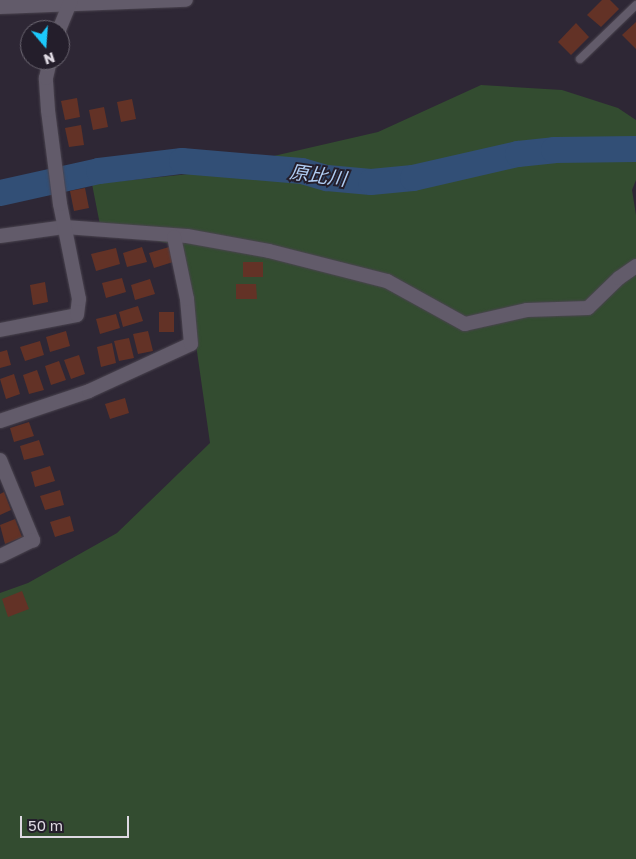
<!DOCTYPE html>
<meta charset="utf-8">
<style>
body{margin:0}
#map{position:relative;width:636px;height:859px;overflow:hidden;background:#2e2735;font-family:"Golos Text","Noto Sans JP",sans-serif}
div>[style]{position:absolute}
.green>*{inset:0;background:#334c30}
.river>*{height:26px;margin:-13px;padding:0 13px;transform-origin:13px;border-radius:13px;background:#324f76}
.building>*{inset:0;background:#633226}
.roads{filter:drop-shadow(0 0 1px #4a444f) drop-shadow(0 0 1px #4a444f)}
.service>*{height:8px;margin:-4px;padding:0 4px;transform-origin:4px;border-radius:4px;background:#625b6a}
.minor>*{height:14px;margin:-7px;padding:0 7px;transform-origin:7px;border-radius:7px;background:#625b6a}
span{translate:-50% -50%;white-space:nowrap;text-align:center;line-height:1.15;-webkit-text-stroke:4px #241e2b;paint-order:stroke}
.water-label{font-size:19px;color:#b0cdf3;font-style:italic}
.north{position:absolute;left:20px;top:20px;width:50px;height:50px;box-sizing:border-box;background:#241e2b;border:1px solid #6e6974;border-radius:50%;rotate:162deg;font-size:14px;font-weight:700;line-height:20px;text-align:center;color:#ded9e2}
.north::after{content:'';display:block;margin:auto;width:18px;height:22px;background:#1cc9fc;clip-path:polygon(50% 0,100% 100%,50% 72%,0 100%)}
.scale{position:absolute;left:20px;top:816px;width:109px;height:22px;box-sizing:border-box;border:2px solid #ded9e2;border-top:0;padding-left:6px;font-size:15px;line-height:18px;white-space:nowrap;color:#ded9e2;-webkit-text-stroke:4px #241e2b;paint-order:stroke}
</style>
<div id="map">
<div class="green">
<div style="clip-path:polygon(481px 85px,562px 90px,618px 108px,636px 120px,636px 180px,632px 190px,636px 215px,636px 859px,0 859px,0 593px,28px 583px,117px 533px,210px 443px,182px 246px,101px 230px,92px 184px,199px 173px,378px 132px)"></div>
</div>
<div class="river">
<div style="left:0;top:193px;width:101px;rotate:-12.5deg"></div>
<div style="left:99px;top:171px;width:84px;rotate:-6.9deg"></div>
<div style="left:182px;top:161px;width:120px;rotate:4.8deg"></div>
<div style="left:302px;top:171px;width:26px;rotate:16deg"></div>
<div style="left:327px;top:178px;width:44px;rotate:5.2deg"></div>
<div style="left:371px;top:182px;width:42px;rotate:-5.4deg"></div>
<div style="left:413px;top:178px;width:108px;rotate:-12.9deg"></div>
<div style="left:518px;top:154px;width:36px;rotate:-6deg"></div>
<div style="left:554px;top:150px;width:82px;rotate:-0.7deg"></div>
</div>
<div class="building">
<div style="clip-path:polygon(602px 0,610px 0,619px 9px,601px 27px,587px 15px)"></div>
<div style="clip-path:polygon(636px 22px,636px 49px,622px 35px)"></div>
<div style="clip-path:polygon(576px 23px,589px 37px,571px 55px,558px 42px)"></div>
<div style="clip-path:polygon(77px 98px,80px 117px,65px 120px,61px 101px)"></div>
<div style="clip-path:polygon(132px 99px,136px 119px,121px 122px,117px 102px)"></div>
<div style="clip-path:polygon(104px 107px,108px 127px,93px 130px,89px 110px)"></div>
<div style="clip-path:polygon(81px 125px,84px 145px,69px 147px,65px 128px)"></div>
<div style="clip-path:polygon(85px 188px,89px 208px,74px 211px,70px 191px)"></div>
<div style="clip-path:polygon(142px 247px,147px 262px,127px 267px,123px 253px)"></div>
<div style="clip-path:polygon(169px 247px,173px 262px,154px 268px,149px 253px)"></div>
<div style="clip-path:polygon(116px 248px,120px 264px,96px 271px,91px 254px)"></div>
<div style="clip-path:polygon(243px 262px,263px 262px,263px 277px,243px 277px)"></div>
<div style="clip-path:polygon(122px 278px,126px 292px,106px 298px,102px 283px)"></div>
<div style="clip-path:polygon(150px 279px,155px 294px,135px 300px,131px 285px)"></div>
<div style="clip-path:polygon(45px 282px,48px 302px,33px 305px,30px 285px)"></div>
<div style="clip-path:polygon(236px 284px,256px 284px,257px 299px,236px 299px)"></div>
<div style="clip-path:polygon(138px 306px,143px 321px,123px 327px,119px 312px)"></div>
<div style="clip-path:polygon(159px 312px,174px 312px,174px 332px,159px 332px)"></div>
<div style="clip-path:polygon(116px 314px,120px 328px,100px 334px,96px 319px)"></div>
<div style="clip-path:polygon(66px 331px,70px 346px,50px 352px,46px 337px)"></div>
<div style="clip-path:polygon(148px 331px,153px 351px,138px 354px,133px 334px)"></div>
<div style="clip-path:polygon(129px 338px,134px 358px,119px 361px,114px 341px)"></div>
<div style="clip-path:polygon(40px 341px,44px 355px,25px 361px,20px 347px)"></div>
<div style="clip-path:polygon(112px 343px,116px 363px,101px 367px,97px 347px)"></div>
<div style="clip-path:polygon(7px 350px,11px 365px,0 368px,0 352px)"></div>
<div style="clip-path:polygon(79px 355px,85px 374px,71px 379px,64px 360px)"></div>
<div style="clip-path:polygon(59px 361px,66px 380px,51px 385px,45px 366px)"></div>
<div style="clip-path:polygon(37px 370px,44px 390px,29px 394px,23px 375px)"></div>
<div style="clip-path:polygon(14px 374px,20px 394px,6px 399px,0 379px)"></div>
<div style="clip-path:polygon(125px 398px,129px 413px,110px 419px,105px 404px)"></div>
<div style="clip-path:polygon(29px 422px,34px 436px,14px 442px,10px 428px)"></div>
<div style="clip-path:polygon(39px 440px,44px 455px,24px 460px,20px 446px)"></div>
<div style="clip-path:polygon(50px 466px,55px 481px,35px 487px,31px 472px)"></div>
<div style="clip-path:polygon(60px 490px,64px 505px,45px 510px,40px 496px)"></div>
<div style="clip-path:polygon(4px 492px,11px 510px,0 515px,0 494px)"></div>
<div style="clip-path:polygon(70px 516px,74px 531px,55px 537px,50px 522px)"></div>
<div style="clip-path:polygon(15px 519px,22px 537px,5px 544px,0 525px)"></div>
<div style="clip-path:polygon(22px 591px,29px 609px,8px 617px,2px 599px)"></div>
</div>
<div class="roads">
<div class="service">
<div style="left:580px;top:59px;width:78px;rotate:-44deg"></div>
</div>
<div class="minor">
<div style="left:0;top:7px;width:186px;rotate:-2.2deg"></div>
<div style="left:59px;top:30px;width:32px;rotate:-68deg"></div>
<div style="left:0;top:236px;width:66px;rotate:-7.9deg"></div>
<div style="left:65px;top:227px;width:122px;rotate:4.2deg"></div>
<div style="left:187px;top:236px;width:83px;rotate:10.4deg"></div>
<div style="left:269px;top:251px;width:122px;rotate:14.3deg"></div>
<div style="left:387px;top:281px;width:89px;rotate:28.9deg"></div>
<div style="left:465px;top:324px;width:64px;rotate:-12.7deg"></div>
<div style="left:527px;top:310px;width:61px;rotate:-1.9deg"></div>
<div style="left:588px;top:308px;width:43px;rotate:-44.1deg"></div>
<div style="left:619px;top:278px;width:21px;rotate:-35deg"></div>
<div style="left:0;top:330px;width:78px;rotate:-11deg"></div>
<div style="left:77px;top:315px;width:16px;rotate:-83deg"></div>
<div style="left:79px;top:299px;width:97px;rotate:-101.3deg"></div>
<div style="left:60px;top:204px;width:95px;rotate:-97.3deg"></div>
<div style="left:48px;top:110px;width:32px;rotate:-94deg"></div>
<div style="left:46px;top:78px;width:18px;rotate:-77deg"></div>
<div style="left:0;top:421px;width:94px;rotate:-18.6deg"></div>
<div style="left:89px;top:391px;width:112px;rotate:-24.7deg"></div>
<div style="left:191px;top:344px;width:45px;rotate:-95.1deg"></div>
<div style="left:187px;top:299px;width:63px;rotate:-101.8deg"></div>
<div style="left:0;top:460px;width:87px;rotate:67.6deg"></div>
<div style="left:33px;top:540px;width:37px;rotate:154deg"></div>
</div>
</div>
<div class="water-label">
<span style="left:318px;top:175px;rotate:8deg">原比川</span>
</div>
<div class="north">N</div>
<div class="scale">50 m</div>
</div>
